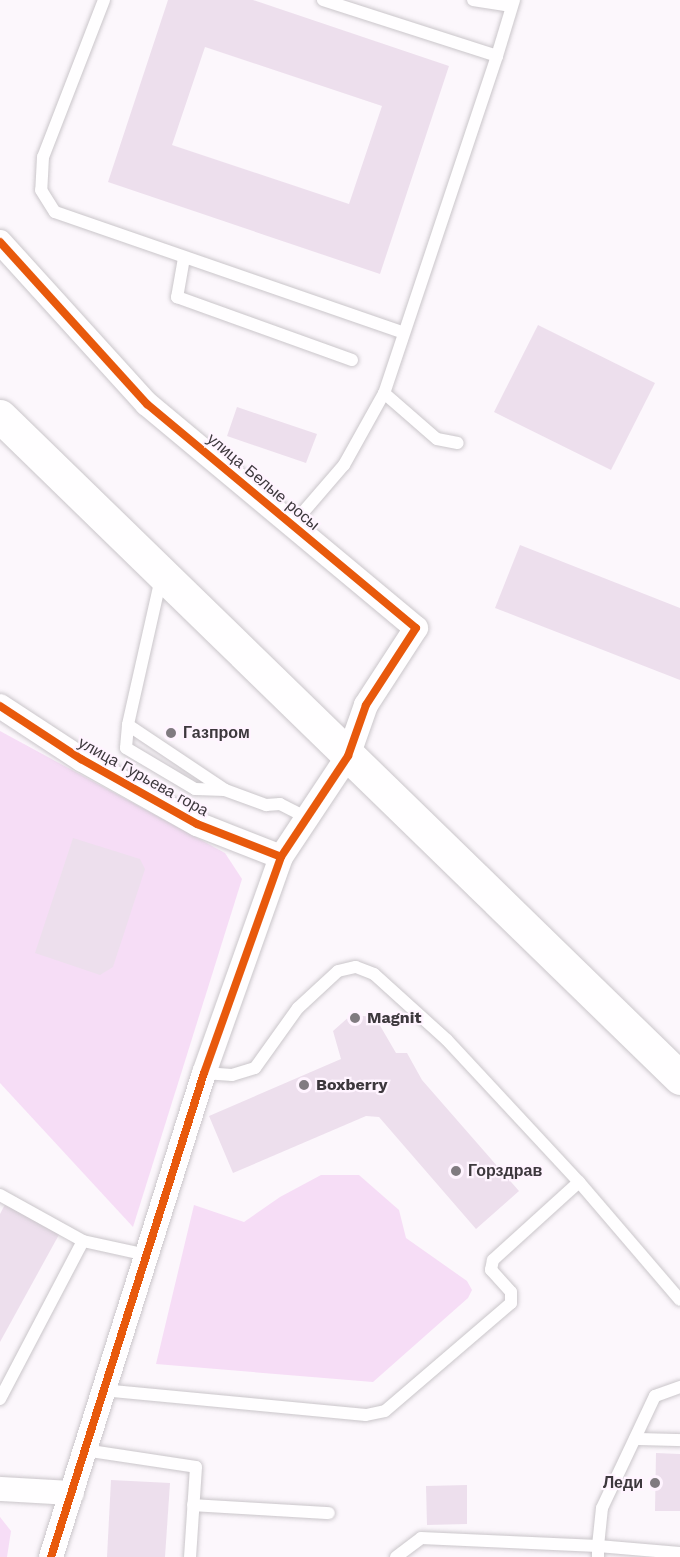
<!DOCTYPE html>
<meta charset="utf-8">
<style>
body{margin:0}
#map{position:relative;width:680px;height:1557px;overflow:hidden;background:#fcf7fc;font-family:"Work Sans",sans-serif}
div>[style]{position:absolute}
.green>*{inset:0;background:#f6ddf6}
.building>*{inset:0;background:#eddfed}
.roads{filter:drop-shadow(0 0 2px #cac6ca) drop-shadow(0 0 2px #cac6ca)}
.lane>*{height:12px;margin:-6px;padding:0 6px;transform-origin:6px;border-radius:6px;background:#fffeff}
.street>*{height:24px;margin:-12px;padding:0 12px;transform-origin:12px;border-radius:12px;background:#fffeff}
.secondary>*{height:33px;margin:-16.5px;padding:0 16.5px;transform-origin:16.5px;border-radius:16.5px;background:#fffeff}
.cycleway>*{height:8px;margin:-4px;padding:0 4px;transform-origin:4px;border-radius:4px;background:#e8590c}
.dots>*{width:16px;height:16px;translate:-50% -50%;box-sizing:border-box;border:3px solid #fff4ff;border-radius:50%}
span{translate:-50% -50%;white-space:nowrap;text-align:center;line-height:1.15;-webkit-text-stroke:4.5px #fff4ff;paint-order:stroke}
.street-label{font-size:16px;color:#3d383d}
.poi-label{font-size:16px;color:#3d383d;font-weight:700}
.left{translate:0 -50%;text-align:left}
.right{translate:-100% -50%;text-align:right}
</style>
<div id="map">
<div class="green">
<div style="clip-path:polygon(0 731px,225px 853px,242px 879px,133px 1227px,0 1083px)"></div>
<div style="clip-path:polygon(321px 1175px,359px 1175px,399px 1210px,406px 1238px,467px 1281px,472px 1290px,468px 1298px,373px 1382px,156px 1364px,194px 1205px,244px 1222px,280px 1197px)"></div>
<div style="clip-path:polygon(0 1517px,11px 1531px,7px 1557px,0 1557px)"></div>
</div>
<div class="building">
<div style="clip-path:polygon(evenodd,168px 0,253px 0,449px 66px,380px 274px,108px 182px,168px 0,205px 47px,382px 106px,349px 204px,172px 145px,205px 47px)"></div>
<div style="clip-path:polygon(538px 325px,655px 383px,611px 470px,494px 412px)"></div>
<div style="clip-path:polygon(237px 407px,317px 434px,306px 463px,227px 436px)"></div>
<div style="clip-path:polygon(520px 545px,680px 608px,680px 680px,495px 608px)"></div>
<div style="clip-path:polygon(73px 838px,140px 859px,145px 869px,113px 967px,100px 975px,35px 953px)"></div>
<div style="clip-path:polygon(351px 1015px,375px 1017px,396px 1053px,407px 1053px,422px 1080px,519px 1191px,476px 1229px,379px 1117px,366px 1116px,233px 1173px,209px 1116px,341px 1059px,333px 1031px)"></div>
<div style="clip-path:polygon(7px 1201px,61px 1231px,0 1342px,0 1214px)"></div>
<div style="clip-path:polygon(656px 1453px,680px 1454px,680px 1511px,655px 1511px)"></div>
<div style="clip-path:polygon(111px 1480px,170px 1483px,165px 1557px,107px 1557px)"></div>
<div style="clip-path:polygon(467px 1485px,467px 1524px,427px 1525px,426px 1486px)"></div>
</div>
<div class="roads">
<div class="lane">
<div style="left:104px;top:0;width:168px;rotate:111.2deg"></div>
<div style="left:43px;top:157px;width:33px;rotate:93deg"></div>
<div style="left:41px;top:190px;width:26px;rotate:58deg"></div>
<div style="left:55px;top:212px;width:369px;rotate:19.1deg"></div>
<div style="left:323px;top:0;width:183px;rotate:17.8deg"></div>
<div style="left:497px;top:56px;width:355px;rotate:108.5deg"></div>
<div style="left:384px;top:393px;width:70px;rotate:41deg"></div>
<div style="left:437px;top:439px;width:21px;rotate:11deg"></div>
<div style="left:473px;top:0;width:39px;rotate:9deg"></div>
<div style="left:497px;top:56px;width:59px;rotate:-73.1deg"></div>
<div style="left:184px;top:258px;width:40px;rotate:100deg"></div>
<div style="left:177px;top:297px;width:186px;rotate:19.8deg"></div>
<div style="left:293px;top:524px;width:78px;rotate:-49.2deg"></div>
<div style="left:344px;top:465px;width:82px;rotate:-60.9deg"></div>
<div style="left:161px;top:578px;width:151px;rotate:102.7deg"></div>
<div style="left:128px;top:725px;width:117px;rotate:33.8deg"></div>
<div style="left:225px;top:790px;width:44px;rotate:20.1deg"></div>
<div style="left:266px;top:805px;width:14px;rotate:-4deg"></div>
<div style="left:280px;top:804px;width:27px;rotate:27deg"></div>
<div style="left:128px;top:725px;width:23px;rotate:95deg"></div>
<div style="left:126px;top:748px;width:80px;rotate:30.7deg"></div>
<div style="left:195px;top:789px;width:30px;rotate:2deg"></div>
<div style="left:204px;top:1073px;width:28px;rotate:4deg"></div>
<div style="left:232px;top:1075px;width:24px;rotate:-17deg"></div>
<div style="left:255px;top:1068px;width:74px;rotate:-54.4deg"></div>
<div style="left:298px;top:1008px;width:54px;rotate:-42.8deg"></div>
<div style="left:338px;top:971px;width:18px;rotate:-13deg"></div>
<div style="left:356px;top:967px;width:19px;rotate:21deg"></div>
<div style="left:374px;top:974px;width:98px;rotate:42.1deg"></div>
<div style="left:447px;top:1040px;width:194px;rotate:47.1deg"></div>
<div style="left:579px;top:1182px;width:155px;rotate:49.4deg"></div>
<div style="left:0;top:1195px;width:95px;rotate:29deg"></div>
<div style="left:83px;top:1241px;width:66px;rotate:12.3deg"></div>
<div style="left:102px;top:1390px;width:265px;rotate:5.4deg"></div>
<div style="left:366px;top:1415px;width:19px;rotate:-12deg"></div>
<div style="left:385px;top:1411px;width:166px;rotate:-40.6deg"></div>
<div style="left:511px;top:1303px;width:11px;rotate:-90deg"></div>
<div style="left:511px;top:1292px;width:30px;rotate:-132deg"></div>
<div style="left:491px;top:1270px;width:10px;rotate:-79deg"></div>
<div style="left:493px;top:1260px;width:116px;rotate:-42.2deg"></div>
<div style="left:0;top:1399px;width:178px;rotate:-62.3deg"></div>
<div style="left:635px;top:1439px;width:45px;rotate:1.3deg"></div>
<div style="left:84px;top:1450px;width:113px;rotate:8.6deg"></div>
<div style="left:196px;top:1467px;width:90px;rotate:93.8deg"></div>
<div style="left:193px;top:1505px;width:136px;rotate:3.4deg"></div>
<div style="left:396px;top:1557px;width:31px;rotate:-37deg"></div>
<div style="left:421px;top:1538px;width:177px;rotate:2.6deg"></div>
<div style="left:598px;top:1546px;width:38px;rotate:-84deg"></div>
<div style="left:602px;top:1508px;width:124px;rotate:-64.7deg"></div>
<div style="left:655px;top:1396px;width:27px;rotate:-20deg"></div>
<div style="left:598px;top:1557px;width:11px;rotate:-90deg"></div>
<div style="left:598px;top:1546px;width:82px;rotate:4.9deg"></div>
</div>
<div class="street">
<div style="left:0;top:242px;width:219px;rotate:47.8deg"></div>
<div style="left:147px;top:404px;width:350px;rotate:39.8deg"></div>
<div style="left:416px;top:628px;width:92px;rotate:123deg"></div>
<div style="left:366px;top:705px;width:54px;rotate:109.4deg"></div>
<div style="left:348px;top:756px;width:121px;rotate:123.6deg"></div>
<div style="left:281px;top:857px;width:229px;rotate:109.6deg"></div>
<div style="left:204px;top:1073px;width:508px;rotate:107.54deg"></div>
<div style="left:0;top:706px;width:97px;rotate:33.2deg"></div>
<div style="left:81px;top:759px;width:133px;rotate:29.3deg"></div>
<div style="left:197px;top:824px;width:90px;rotate:21.4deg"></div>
<div style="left:0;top:1489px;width:72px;rotate:3.2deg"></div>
</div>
<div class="secondary">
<div style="left:0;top:416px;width:949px;rotate:44.23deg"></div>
</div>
</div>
<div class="cycleway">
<div style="left:0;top:242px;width:219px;rotate:47.8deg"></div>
<div style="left:147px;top:404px;width:350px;rotate:39.8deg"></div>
<div style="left:416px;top:628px;width:92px;rotate:123deg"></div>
<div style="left:366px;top:705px;width:54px;rotate:109.4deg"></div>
<div style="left:348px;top:756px;width:121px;rotate:123.6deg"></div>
<div style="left:281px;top:857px;width:229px;rotate:109.6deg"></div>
<div style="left:204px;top:1073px;width:508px;rotate:107.54deg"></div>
<div style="left:0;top:706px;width:97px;rotate:33.2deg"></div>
<div style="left:81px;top:759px;width:133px;rotate:29.3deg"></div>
<div style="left:197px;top:824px;width:90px;rotate:21.4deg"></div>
</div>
<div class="dots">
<div style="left:171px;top:733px;background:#807b80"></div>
<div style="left:355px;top:1018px;background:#807b80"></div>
<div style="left:304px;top:1085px;background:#807b80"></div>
<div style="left:456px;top:1171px;background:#807b80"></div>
<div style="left:655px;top:1483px;background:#807b80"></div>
</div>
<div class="street-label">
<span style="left:263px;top:482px;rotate:40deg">улица Белые росы</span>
<span style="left:143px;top:777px;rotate:29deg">улица Гурьева гора</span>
</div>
<div class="poi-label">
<span class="left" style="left:183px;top:733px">Газпром</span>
<span class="left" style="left:367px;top:1018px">Magnit</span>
<span class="left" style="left:316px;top:1085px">Boxberry</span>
<span class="left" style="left:468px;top:1171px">Горздрав</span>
<span class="right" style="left:643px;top:1483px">Леди</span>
</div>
</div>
